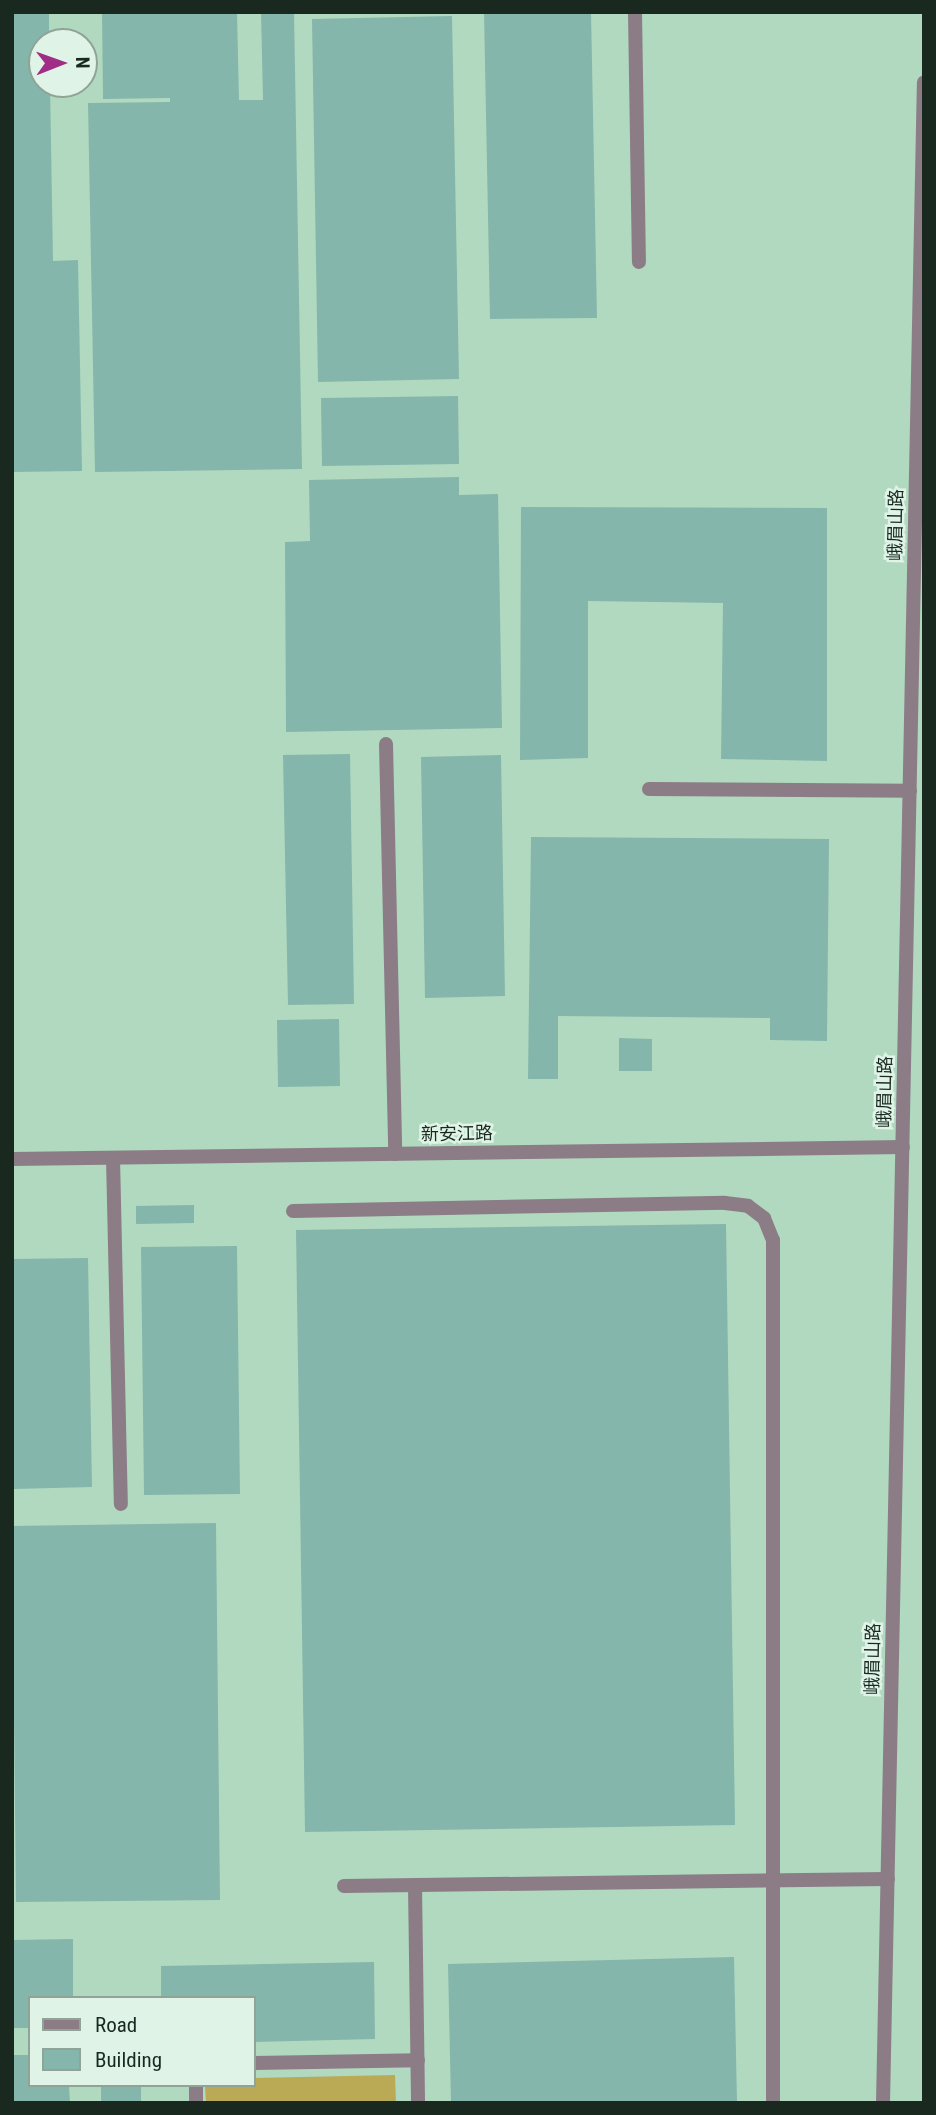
<!DOCTYPE html>
<meta charset="utf-8">
<style>
body{margin:0}
#map{position:relative;width:936px;height:2115px;overflow:hidden;background:#b0d9c0;font-family:"Roboto Condensed","Noto Sans SC",sans-serif}
div>[style]{position:absolute}
.green>*{inset:0;background:#baaa56}
.building>*{inset:0;background:#85b6ab}
.service>*{height:14px;margin:-7px;padding:0 7px;transform-origin:7px;border-radius:7px;background:#8c7c86}
.minor>*{height:14px;margin:-7px;padding:0 7px;transform-origin:7px;border-radius:7px;background:#8c7c86}
.tertiary>*{height:14px;margin:-7px;padding:0 7px;transform-origin:7px;border-radius:7px;background:#8c7c86}
span{translate:-50% -50%;white-space:nowrap;text-align:center;line-height:1.15;-webkit-text-stroke:5px #dff4e7;paint-order:stroke}
.street-label{font-size:18px;color:#192920}
.frame{position:absolute;inset:0;border:14px solid #192920;pointer-events:none}
.legend{position:absolute;left:28px;top:1996px;width:228px;height:91px;box-sizing:border-box;background:#dff4e7;border:2px solid #90a397;margin:0;padding:9px 12px;list-style:none;font-size:21px;color:#192920}
.legend li{display:flex;align-items:center;gap:14px;height:35px}
.legend b{width:35px;border:2px solid #90a397}
.north{position:absolute;left:28px;top:28px;width:70px;height:70px;box-sizing:border-box;background:#dff4e7;border:2px solid #90a397;border-radius:50%;rotate:89deg;font-size:19px;font-weight:700;line-height:28px;text-align:center;color:#192920}
.north::after{content:'';display:block;margin:auto;width:24px;height:32px;background:#a02c86;clip-path:polygon(50% 0,100% 100%,50% 72%,0 100%)}
</style>
<div id="map">
<div class="green">
<div style="clip-path:polygon(395px 2075px,396px 2103px,206px 2103px,205px 2085px,254px 2085px,254px 2078px)"></div>
</div>
<div class="building">
<div style="clip-path:polygon(12px 12px,49px 12px,49px 42px,42px 42px,42px 84px,50px 84px,53px 261px,78px 260px,82px 471px,12px 472px)"></div>
<div style="clip-path:polygon(102px 12px,237px 12px,239px 100px,263px 100px,261px 12px,294px 12px,302px 469px,95px 472px,88px 103px,170px 102px,170px 98px,103px 99px)"></div>
<div style="clip-path:polygon(484px 12px,591px 12px,597px 318px,490px 319px)"></div>
<div style="clip-path:polygon(452px 16px,459px 379px,318px 382px,312px 19px)"></div>
<div style="clip-path:polygon(458px 396px,459px 464px,322px 466px,321px 398px)"></div>
<div style="clip-path:polygon(459px 477px,459px 495px,498px 494px,502px 728px,286px 732px,285px 542px,310px 541px,309px 480px)"></div>
<div style="clip-path:polygon(521px 507px,827px 508px,827px 761px,721px 759px,723px 603px,588px 601px,588px 758px,520px 760px)"></div>
<div style="clip-path:polygon(350px 754px,354px 1004px,288px 1005px,283px 755px)"></div>
<div style="clip-path:polygon(501px 755px,505px 996px,425px 998px,421px 757px)"></div>
<div style="clip-path:polygon(531px 837px,829px 839px,827px 1041px,770px 1040px,770px 1018px,558px 1016px,558px 1079px,528px 1079px)"></div>
<div style="clip-path:polygon(339px 1019px,340px 1086px,278px 1087px,277px 1020px)"></div>
<div style="clip-path:polygon(619px 1038px,652px 1039px,652px 1071px,619px 1071px)"></div>
<div style="clip-path:polygon(194px 1205px,194px 1223px,136px 1224px,136px 1206px)"></div>
<div style="clip-path:polygon(726px 1224px,735px 1825px,305px 1832px,296px 1230px)"></div>
<div style="clip-path:polygon(237px 1246px,240px 1494px,144px 1495px,141px 1247px)"></div>
<div style="clip-path:polygon(88px 1258px,92px 1487px,13px 1489px,12px 1259px)"></div>
<div style="clip-path:polygon(216px 1523px,220px 1900px,16px 1902px,12px 1526px)"></div>
<div style="clip-path:polygon(73px 1939px,73px 1998px,30px 1998px,30px 2028px,12px 2028px,12px 1940px)"></div>
<div style="clip-path:polygon(734px 1957px,737px 2103px,451px 2103px,448px 1964px)"></div>
<div style="clip-path:polygon(374px 1962px,375px 2039px,254px 2042px,254px 1998px,161px 1998px,161px 1966px)"></div>
<div style="clip-path:polygon(12px 2055px,30px 2055px,30px 2085px,69px 2085px,70px 2103px,12px 2103px)"></div>
<div style="clip-path:polygon(101px 2086px,141px 2086px,141px 2103px,101px 2103px)"></div>
</div>
<div class="service">
<div style="left:635px;top:12px;width:250px;rotate:89.1deg"></div>
<div style="left:386px;top:744px;width:410px;rotate:88.7deg"></div>
<div style="left:649px;top:789px;width:261px;rotate:0.4deg"></div>
<div style="left:113px;top:1158px;width:346px;rotate:88.7deg"></div>
<div style="left:293px;top:1211px;width:432px;rotate:-1.1deg"></div>
<div style="left:725px;top:1203px;width:23px;rotate:7deg"></div>
<div style="left:748px;top:1206px;width:20px;rotate:37deg"></div>
<div style="left:764px;top:1218px;width:24px;rotate:68deg"></div>
<div style="left:773px;top:1240px;width:863px;rotate:90deg"></div>
<div style="left:415px;top:1885px;width:218px;rotate:89.2deg"></div>
<div style="left:344px;top:1886px;width:544px;rotate:-0.74deg"></div>
<div style="left:254px;top:2063px;width:164px;rotate:-1deg"></div>
<div style="left:196px;top:2085px;width:18px;rotate:90deg"></div>
</div>
<div class="minor">
<div style="left:12px;top:1159px;width:891px;rotate:-0.77deg"></div>
</div>
<div class="tertiary">
<div style="left:883px;top:2103px;width:2021px;rotate:-88.84deg"></div>
</div>
<div class="street-label">
<span style="left:896px;top:525px;rotate:-89deg">峨眉山路</span>
<span style="left:885px;top:1092px;rotate:-89deg">峨眉山路</span>
<span style="left:457px;top:1134px;rotate:-1deg">新安江路</span>
<span style="left:873px;top:1659px;rotate:-89deg">峨眉山路</span>
</div>
<div class="frame"></div>
<ul class="legend">
<li><b style="height:9px;background:#8c7c86"></b>Road</li>
<li><b style="height:19px;background:#85b6ab"></b>Building</li>
</ul>
<div class="north">N</div>
</div>
